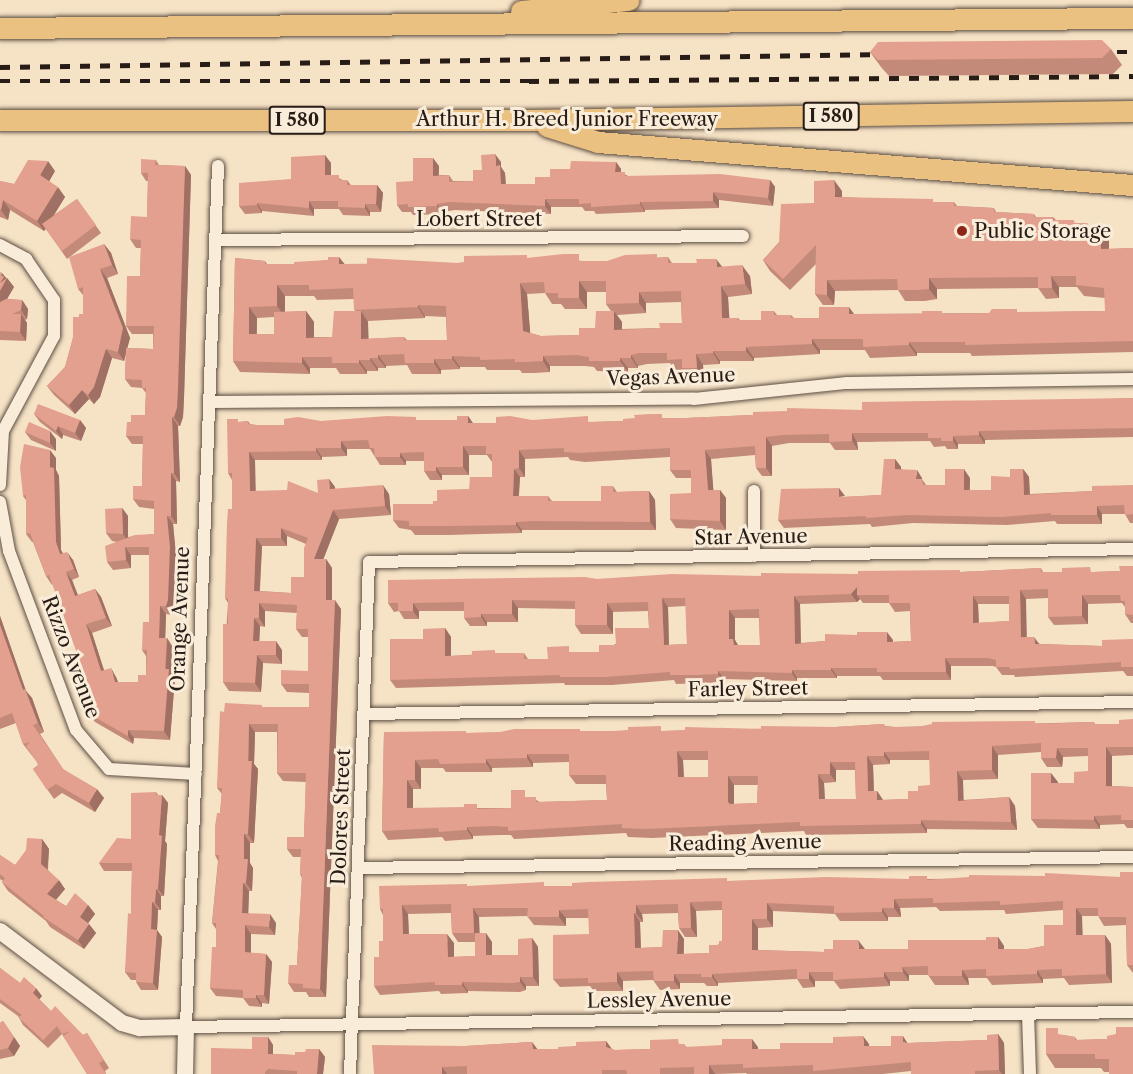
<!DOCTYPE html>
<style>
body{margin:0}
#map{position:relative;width:1133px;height:1074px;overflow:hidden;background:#f6e2c5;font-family:"Libre Caslon Text",serif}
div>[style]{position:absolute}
.roads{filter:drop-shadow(0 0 2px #5c4e42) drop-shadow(0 0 2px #5c4e42)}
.street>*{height:12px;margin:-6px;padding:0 6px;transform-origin:6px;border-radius:6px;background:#f9ecd9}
.secondary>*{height:16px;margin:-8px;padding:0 8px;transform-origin:8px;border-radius:8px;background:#f9ecd9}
.highway>*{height:21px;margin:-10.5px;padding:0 10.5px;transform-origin:10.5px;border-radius:10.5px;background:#ebc182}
.rail>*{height:4.5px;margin-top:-2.25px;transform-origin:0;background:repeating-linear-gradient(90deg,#281c16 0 10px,transparent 0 20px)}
.wall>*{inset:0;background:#c38a7a}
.shaded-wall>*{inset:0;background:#9f7063}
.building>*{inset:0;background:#e3a08e}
.dots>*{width:16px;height:16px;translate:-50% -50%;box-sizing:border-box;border:3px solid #f9ecd9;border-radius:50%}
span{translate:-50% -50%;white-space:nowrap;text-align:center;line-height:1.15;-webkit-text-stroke:6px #f9ecd9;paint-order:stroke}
.shield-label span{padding:2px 4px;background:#f9ecd9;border:2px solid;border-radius:4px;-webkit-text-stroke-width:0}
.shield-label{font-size:18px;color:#281c16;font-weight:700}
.street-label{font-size:20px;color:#281c16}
.poi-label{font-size:20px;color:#281c16}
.left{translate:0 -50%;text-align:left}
</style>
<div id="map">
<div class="roads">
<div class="street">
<div style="left:218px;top:166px;width:862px;rotate:92.13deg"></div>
<div style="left:186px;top:1027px;width:947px;rotate:-0.91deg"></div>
<div style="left:216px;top:240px;width:527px;rotate:-0.43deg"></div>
<div style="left:0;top:245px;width:30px;rotate:28deg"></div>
<div style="left:26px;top:259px;width:50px;rotate:55.7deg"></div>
<div style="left:54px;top:300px;width:36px;rotate:90deg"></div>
<div style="left:54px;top:336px;width:108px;rotate:118.2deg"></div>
<div style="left:3px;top:431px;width:54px;rotate:93.2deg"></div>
<div style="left:210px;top:402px;width:484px;rotate:-0.4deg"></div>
<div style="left:694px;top:399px;width:154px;rotate:-6deg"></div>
<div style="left:847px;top:383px;width:286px;rotate:-0.8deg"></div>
<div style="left:754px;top:491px;width:65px;rotate:90deg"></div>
<div style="left:0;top:502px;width:50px;rotate:79.6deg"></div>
<div style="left:9px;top:551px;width:191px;rotate:69.5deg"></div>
<div style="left:76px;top:730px;width:51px;rotate:49.8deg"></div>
<div style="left:109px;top:769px;width:87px;rotate:3.3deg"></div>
<div style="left:364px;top:714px;width:769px;rotate:-0.89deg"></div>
<div style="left:358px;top:868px;width:775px;rotate:-0.81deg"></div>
<div style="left:1028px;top:1014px;width:60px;rotate:88.1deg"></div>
<div style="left:350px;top:1074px;width:512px;rotate:-87.87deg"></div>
<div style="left:369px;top:562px;width:764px;rotate:-0.97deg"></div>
</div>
<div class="secondary">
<div style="left:0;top:931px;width:153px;rotate:37deg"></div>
<div style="left:122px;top:1023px;width:19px;rotate:16deg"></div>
<div style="left:140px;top:1028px;width:46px;rotate:-1.2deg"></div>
<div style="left:186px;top:1027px;width:47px;rotate:91.2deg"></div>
</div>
<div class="highway">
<div style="left:521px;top:11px;width:108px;rotate:-5.9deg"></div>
<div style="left:0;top:28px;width:1133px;rotate:-0.51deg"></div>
<div style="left:0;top:120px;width:529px"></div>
<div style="left:529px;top:120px;width:604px;rotate:-0.85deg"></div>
<div style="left:547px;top:126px;width:53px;rotate:17.4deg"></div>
<div style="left:598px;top:142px;width:537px;rotate:4.6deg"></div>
</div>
</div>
<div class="rail">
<div style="left:1097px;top:52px;width:36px"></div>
<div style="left:0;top:67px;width:887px;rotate:-0.84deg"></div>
<div style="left:0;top:81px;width:529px"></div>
<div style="left:529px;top:81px;width:604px;rotate:-0.47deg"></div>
</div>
<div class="wall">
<div style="clip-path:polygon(1111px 49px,1122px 65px,1113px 74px,889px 76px,881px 67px,870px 52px)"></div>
<div style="clip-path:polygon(156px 160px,159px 165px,185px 166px,191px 175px,184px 397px,183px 417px,180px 426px,178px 426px,180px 482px,176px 481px,177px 524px,173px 524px,176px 556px,173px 609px,172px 615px,166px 614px,165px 638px,167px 638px,172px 646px,171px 672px,175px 677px,170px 740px,134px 738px,133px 744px,95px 722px,89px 714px,97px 709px,53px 584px,52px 585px,46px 576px,33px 542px,32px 542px,26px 534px,26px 500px,23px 496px,56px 458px,56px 470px,59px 476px,61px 550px,63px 553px,73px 560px,79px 577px,72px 580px,78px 595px,95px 589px,101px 597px,112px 626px,92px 633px,104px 670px,116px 677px,118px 682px,138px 682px,146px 675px,146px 656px,142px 650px,149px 622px,149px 555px,131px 555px,131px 568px,113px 570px,107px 562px,117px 542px,112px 541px,106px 533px,122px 508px,128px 516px,128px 537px,154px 534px,154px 509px,139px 507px,133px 499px,142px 486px,143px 444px,132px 444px,126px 436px,131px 422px,145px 415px,146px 393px,142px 388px,131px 387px,125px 379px,126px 353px,124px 361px,112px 358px,100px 397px,94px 404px,89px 399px,75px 414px,54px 395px,47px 386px,65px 367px,79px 317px,83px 314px,83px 295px,78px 289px,104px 244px,111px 253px,118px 274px,107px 278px,130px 338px,127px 348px,153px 349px,153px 334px,132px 334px,126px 326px,140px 276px,141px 248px,136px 248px,130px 239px,147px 217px,148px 181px,146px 181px,141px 173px)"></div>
<div style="clip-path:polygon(501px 162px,501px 167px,505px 173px,506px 184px,535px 184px,570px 169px,616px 162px,621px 169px,621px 172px,628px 176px,770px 180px,775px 187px,773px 206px,719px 200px,719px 208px,645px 210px,645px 212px,596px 214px,594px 211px,585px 211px,582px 207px,551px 207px,551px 214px,455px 210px,442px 212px,442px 214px,413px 215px,411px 212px,402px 212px,397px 205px,413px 181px,439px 166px,439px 175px,449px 175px,453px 181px,473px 181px,482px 170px)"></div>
<div style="clip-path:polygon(331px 163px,331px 175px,343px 180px,347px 180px,351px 185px,377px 185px,383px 193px,381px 212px,370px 212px,370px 216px,343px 215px,339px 209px,314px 209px,314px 216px,262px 211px,262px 213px,245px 214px,239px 206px,291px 179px)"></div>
<div style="clip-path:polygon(55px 171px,49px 181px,65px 197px,54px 215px,77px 199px,101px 233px,67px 259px,46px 229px,44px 231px,10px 210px,8px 220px,0 217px,0 181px,14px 184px)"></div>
<div style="clip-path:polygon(evenodd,842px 191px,842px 197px,936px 202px,954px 202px,957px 206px,994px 208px,996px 212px,1034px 214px,1036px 217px,1053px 217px,1056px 220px,1077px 223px,1087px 223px,1090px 227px,1109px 237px,1109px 249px,1133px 248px,1133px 352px,972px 356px,970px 353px,917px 353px,917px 356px,870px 358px,865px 350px,820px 350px,820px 354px,754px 358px,754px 361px,720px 361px,720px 364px,703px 365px,704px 378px,690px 379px,684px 370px,674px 370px,670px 363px,647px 364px,638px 366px,638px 368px,628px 368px,628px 372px,597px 371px,594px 367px,585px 366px,550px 366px,550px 372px,534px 373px,522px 373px,520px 370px,487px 370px,485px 367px,460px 367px,460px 369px,441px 370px,441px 374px,412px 374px,407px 365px,386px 366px,386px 368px,378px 368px,378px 371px,367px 371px,367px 374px,340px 374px,336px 368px,310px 368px,310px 374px,240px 372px,233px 361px,235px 258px,265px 261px,267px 264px,294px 264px,328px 260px,344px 264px,458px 263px,529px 258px,584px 261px,607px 261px,668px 257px,672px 263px,722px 267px,750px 276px,752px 294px,728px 297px,729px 318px,738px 318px,740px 320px,761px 320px,774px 311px,777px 315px,791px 315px,794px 318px,819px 318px,854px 314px,989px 313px,1105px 311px,1105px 298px,1084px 296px,1077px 287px,1059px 287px,1059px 298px,1046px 299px,1038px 288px,937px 289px,937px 299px,925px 301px,905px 301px,898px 290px,835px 291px,834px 305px,823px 305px,815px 294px,816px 264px,790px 290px,770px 271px,763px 260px,814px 203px,842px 191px,587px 292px,606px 292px,606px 304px,611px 311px,595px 328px,579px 335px,541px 336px,530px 333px,527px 294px,545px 293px,552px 304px,561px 304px,565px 309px,587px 309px,587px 292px,842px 191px,285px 296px,314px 296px,317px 300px,354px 299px,355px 311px,332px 337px,314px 337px,314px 322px,306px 311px,285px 312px,285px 296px,842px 191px,681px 302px,682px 323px,660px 328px,622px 329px,622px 322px,617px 315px,646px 313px,646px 303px,681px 302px,842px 191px,425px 316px,446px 317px,447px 340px,407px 340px,404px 337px,368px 339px,368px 321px,425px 318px,425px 316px,842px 191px,274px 317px,274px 334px,257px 334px,257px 318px,274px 317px)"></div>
<div style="clip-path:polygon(0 272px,6px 278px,7px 278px,14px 287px,7px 299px,22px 300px,28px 309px,27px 319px,25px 320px,27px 323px,26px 341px,0 340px)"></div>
<div style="clip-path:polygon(evenodd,1133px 398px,1133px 437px,985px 440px,985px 444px,958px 444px,958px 449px,947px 449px,945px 446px,934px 447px,930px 441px,857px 442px,858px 450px,835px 450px,830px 443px,789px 443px,772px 446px,772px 476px,762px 476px,756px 468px,755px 455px,711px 459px,713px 490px,720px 490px,726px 498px,726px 530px,676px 528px,670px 519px,691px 493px,691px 478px,676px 478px,670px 470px,670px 457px,585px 462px,570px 460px,568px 457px,525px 459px,525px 477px,520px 477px,519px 496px,548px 496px,552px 501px,601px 501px,613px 486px,617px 492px,649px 491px,655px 500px,656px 530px,522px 530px,522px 533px,448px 535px,415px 535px,411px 530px,399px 528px,393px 520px,469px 489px,492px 477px,492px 462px,487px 455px,469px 455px,469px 475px,442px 475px,442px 480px,430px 480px,424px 471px,424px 461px,406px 461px,406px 465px,380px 465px,370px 449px,347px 449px,347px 456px,322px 457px,322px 460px,255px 460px,255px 491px,318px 493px,329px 479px,335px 487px,335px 489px,389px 494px,391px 515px,339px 519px,323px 559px,326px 559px,332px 568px,332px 600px,341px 609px,326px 997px,309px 997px,306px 992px,294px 992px,288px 983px,297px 965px,302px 878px,300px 874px,301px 857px,293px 857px,287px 849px,304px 837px,306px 782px,283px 781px,277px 773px,277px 732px,255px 732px,254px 764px,258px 769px,254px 843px,250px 843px,250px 863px,253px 868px,252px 891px,249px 891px,248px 913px,276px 923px,275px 935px,251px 934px,251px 953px,266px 954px,272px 962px,269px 1004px,262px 1003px,262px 1007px,249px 1006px,243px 998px,216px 996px,210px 988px,216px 947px,216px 929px,212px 923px,218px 861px,215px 855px,220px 813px,222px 794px,217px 788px,224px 712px,264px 707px,309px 707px,309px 693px,287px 692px,281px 684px,308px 671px,308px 637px,302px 637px,296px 629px,297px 613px,265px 611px,265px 627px,260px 626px,259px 641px,282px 650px,282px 664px,263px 663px,261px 692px,229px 691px,223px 682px,228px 603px,225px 598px,232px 509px,232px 480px,228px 473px,240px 422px,248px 421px,250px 424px,256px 425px,284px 425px,321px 421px,457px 420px,468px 416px,473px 423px,496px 423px,532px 420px,593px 422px,623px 421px,664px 418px,686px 418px,1133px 398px,287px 536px,306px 544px,304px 577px,291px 593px,260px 591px,262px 546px,287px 546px,287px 536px)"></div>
<div style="clip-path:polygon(34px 414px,80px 420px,86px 428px,81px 441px,63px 435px,62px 439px,40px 422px)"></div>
<div style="clip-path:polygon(25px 432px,56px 439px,56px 451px,31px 440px)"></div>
<div style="clip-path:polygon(895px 459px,901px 467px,901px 469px,922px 478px,922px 479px,926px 485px,945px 485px,970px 478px,970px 490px,991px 490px,1010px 477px,1023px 469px,1029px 477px,1030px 494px,1092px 491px,1133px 485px,1133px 523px,1130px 523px,1125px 514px,1102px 514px,1102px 524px,1057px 524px,1055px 521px,1007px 525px,913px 523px,872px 527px,870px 524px,784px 528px,778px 520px,845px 497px,881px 495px)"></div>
<div style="clip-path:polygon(evenodd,1133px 566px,1133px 623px,1131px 623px,1125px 614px,1125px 607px,1122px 603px,1088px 604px,1088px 624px,1054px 625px,1048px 617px,1048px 598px,1026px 599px,1026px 637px,1040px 644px,1102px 646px,1133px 639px,1133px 676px,1127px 676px,1123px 671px,1015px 677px,1014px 675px,1002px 675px,996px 667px,993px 666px,951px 666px,951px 680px,883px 680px,880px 676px,837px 676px,837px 678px,797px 678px,797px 681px,724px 679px,724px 682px,703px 683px,676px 684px,674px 680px,612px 685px,565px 685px,564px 683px,396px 688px,390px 680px,423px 639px,445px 628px,451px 637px,451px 656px,497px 653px,524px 653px,528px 659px,548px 659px,573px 652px,599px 652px,649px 628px,648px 611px,613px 612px,613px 634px,581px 634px,575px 625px,575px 609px,518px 608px,518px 622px,487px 622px,487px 626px,470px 626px,464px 618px,464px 611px,419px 611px,419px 619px,404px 619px,399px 611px,394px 612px,388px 603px,597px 579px,961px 572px,1041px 568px,1043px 572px,1094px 572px,1120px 571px,1133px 566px,860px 599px,863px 603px,889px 603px,895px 612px,910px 611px,911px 641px,893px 642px,893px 640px,825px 641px,801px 643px,800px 604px,857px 602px,860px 599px,1133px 566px,978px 604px,1009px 604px,1009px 621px,979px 623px,978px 604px,1133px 566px,686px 606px,687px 644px,669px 645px,668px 607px,686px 606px,1133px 566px,735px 618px,759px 618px,760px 645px,738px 645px,735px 640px,735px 618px)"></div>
<div style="clip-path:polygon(0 616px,26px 691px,32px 698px,44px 732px,40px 734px,63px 769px,104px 798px,95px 812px,62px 793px,54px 799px,33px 769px,38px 765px,37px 762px,23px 744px,16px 723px,0 729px)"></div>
<div style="clip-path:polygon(evenodd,1133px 719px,1133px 755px,1112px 756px,1112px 786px,1133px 787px,1133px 828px,1127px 828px,1124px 824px,1100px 825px,1100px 829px,1038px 828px,1031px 819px,1058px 782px,1058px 783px,1074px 783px,1088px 771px,1088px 756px,1063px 757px,1062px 767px,1047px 767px,1041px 758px,1041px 752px,998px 755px,998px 779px,963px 780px,963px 800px,1009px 797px,1015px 806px,1017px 830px,927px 829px,927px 833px,806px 835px,804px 831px,652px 838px,628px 837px,626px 833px,514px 839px,511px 835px,500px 835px,473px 836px,473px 839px,445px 841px,442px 837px,388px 840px,382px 831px,384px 732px,467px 733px,664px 731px,835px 727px,884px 724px,885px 726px,895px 727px,1094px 722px,1095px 724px,1119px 724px,1133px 719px,683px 760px,708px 760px,708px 777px,684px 777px,683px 760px,1133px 719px,890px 760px,930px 760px,930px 785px,918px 791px,908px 799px,883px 800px,877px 791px,874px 791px,873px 765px,890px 764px,890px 760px,1133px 719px,569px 762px,569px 775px,576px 784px,606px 784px,607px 800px,540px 802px,530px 797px,511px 808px,413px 808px,413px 789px,421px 789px,421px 768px,443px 768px,446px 772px,492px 772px,492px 768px,533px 767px,533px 763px,569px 762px,1133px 719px,836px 770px,855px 770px,856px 799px,825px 799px,824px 783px,836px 782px,836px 770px,1133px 719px,734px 785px,758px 785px,757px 803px,734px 804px,734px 785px)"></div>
<div style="clip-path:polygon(156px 792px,158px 795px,162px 795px,168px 803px,165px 841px,167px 844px,164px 896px,161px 896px,161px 910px,158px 910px,157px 930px,162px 937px,158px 990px,141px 990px,136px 982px,136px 980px,131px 980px,125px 972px,131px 914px,132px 871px,104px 871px,99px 863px,131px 839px)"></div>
<div style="clip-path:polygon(42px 839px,49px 849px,48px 870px,65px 889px,56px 900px,66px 906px,88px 905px,95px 914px,88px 923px,96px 933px,84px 949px,50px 927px,46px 921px,8px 891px,2px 882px,3px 881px,0 879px,0 855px,15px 865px)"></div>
<div style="clip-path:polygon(evenodd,1133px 872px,1133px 973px,1127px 965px,1126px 925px,1104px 926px,1098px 916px,1082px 916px,1082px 935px,1105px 935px,1111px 944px,1112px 983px,1069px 985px,1064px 978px,1043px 979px,1043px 983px,992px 985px,987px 978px,968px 978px,969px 985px,935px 985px,928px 975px,909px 975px,909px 981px,890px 981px,890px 986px,853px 988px,840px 989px,834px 981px,815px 981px,815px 987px,803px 988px,797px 979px,718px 983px,718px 986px,707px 986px,704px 983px,680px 983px,680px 989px,660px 990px,653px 980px,623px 981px,623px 991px,594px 991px,590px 986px,560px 987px,553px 979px,589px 934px,589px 918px,566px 918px,566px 926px,534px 925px,527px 916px,479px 917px,479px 933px,492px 942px,492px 955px,518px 955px,532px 938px,538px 947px,539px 986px,526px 986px,526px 990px,520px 992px,468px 991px,468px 993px,441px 994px,439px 991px,380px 995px,374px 986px,383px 941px,383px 915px,380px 909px,468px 886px,572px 886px,729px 881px,1120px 877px,1133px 872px,936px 907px,940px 911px,1004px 910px,1006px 914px,1063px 910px,1063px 925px,1044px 946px,1028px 949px,1004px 949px,1004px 946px,998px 937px,986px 940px,908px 949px,865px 949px,824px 952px,758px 950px,758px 928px,773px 927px,773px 911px,835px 914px,840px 921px,888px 921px,888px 917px,901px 917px,900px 908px,936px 907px,1133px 872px,722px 910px,722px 941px,709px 953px,684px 954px,684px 939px,662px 947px,641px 948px,640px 922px,643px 922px,642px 914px,678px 913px,679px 928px,685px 937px,697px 937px,696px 911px,722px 910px,1133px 872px,451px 913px,452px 933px,458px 942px,475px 942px,475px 956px,454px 957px,454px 943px,409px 934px,408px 914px,451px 913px)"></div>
<div style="clip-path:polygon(0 968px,20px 983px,42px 996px,39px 999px,51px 1011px,83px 1035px,87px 1033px,109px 1068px,105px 1071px,106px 1074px,87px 1074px,62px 1034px,48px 1048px,23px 1025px,18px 1016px,0 1003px)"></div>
<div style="clip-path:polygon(3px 1021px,20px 1046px,14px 1056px,0 1059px,0 1023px)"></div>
<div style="clip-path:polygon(1133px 1027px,1109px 1072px,1104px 1072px,1101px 1068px,1055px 1068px,1046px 1054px,1063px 1035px,1075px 1037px,1077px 1040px,1107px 1039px,1116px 1034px)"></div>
<div style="clip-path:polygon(998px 1034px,1004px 1043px,1005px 1074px,911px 1074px,911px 1071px,883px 1074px,747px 1074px,746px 1073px,715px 1074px,374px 1074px,465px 1046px,532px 1042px,537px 1049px,558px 1049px,606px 1041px,611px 1049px,615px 1050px,650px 1049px,682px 1044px,687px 1047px,758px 1047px,758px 1049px,780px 1049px,869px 1044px,869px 1046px,891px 1046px,908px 1043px,987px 1040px)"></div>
<div style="clip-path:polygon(268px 1037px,273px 1045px,273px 1054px,295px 1055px,319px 1049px,325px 1057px,323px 1074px,211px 1074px,252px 1049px)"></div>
</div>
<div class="shaded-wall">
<div style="clip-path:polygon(495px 154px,501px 162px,501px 167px,505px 173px,506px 192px,501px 184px,496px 166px)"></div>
<div style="clip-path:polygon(325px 155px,331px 163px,331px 183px,325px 175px)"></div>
<div style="clip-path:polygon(433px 158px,439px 166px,438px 183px,433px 176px)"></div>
<div style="clip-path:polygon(48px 161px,55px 171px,47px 185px,40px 175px)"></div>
<div style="clip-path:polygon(616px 162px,621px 169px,621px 180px,615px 172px)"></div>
<div style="clip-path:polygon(185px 166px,191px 175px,184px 397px,183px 417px,180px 426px,174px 417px)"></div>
<div style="clip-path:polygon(770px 180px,775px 187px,773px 206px,768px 198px)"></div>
<div style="clip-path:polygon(834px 180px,842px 191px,842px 208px,835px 197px)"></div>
<div style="clip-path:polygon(377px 185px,383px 193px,381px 212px,376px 204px)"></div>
<div style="clip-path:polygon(58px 187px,65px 197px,44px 231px,37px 221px)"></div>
<div style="clip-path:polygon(713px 192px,719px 200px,719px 208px,713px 201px)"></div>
<div style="clip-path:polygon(545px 199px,551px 207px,551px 214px,545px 206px)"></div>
<div style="clip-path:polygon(3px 200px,10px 210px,8px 220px,1px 210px)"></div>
<div style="clip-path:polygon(309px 201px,314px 209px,314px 216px,309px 208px)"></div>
<div style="clip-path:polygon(640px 202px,645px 210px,645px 212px,640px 204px)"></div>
<div style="clip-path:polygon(257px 203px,262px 211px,262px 213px,257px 205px)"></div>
<div style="clip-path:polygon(365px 204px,370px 212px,370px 216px,365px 208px)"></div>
<div style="clip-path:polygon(437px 204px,442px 212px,442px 214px,437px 206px)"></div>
<div style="clip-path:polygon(1101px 227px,1109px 237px,1109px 260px,1101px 249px)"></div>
<div style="clip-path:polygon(104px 244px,111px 253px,118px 274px,112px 265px)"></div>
<div style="clip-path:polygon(339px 257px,347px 267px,339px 264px)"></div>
<div style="clip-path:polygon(716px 259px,724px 269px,717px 267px)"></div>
<div style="clip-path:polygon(742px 265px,750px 276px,752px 294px,745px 284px)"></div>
<div style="clip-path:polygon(100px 269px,107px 278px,130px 338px,124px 361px,118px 352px)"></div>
<div style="clip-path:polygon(2px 273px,7px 279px,7px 278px,14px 287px,0 311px,0 291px,1px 275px)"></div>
<div style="clip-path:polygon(1051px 276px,1059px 287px,1059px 298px,1052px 288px)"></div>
<div style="clip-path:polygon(929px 278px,937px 289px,937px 299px,929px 289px)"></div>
<div style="clip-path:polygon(827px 280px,835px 291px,834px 305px,827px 295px)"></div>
<div style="clip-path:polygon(579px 281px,587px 292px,587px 309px,579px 298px)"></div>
<div style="clip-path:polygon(520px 283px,527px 294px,531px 342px,523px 331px)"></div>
<div style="clip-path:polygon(277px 285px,285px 296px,285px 317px,277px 306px)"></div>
<div style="clip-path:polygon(721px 286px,728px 297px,730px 328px,722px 318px)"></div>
<div style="clip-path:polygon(639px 292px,646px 303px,646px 313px,639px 303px)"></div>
<div style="clip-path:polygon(22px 300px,28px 309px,27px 319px,21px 310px)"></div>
<div style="clip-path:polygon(418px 305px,425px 316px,425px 318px,418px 307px)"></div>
<div style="clip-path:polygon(249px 307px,257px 318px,256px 345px,249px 334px)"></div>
<div style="clip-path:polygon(849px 307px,857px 318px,849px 314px)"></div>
<div style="clip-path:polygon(306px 311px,314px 322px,314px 348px,306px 338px)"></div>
<div style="clip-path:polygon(361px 311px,368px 322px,369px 350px,361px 339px)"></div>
<div style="clip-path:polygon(614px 311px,622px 322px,622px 341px,614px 330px)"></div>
<div style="clip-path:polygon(21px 314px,27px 323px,26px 341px,20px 332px)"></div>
<div style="clip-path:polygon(812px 339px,820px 350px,820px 354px,812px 344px)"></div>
<div style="clip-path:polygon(909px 342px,917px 353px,917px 356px,909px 345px)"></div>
<div style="clip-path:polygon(746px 347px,754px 358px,754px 361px,746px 351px)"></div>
<div style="clip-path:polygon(106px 349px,112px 358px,100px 397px,94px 404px,88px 395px)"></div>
<div style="clip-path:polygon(713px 351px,720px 361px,720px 364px,713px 353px)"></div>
<div style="clip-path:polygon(696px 354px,703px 365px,704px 378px,697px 368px)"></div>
<div style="clip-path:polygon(378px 355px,386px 366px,386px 368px,378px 358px)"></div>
<div style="clip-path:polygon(631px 355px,638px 366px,638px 368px,631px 358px)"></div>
<div style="clip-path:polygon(452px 356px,460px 367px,460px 369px,452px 359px)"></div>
<div style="clip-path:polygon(543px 356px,550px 366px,550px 372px,543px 361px)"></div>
<div style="clip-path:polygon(302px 357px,310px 368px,310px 374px,302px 363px)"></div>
<div style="clip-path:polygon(370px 358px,378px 368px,378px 371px,370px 360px)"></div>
<div style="clip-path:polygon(620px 358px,628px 368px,628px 372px,620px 361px)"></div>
<div style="clip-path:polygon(434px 359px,441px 370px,441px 374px,434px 363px)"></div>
<div style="clip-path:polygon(359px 360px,367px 371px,367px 374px,359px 363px)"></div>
<div style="clip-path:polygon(82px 390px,89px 399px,75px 414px,69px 405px)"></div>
<div style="clip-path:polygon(468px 416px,474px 425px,468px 423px)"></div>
<div style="clip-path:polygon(172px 417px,178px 426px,180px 482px,174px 473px)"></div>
<div style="clip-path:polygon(80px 420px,86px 428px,81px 441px,75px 433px)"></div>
<div style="clip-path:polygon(58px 426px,63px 435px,62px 439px,56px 431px)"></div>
<div style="clip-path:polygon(50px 431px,56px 439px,56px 451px,50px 443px)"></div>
<div style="clip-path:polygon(979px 431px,985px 440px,985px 444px,979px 435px)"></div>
<div style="clip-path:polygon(852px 433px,857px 442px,858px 450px,852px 441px)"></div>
<div style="clip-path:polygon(953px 436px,958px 444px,958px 449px,953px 441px)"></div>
<div style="clip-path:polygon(766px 437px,772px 446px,772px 476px,766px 468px)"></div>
<div style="clip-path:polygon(341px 441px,347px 449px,347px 456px,341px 448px)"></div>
<div style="clip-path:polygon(463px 446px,469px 455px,469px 475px,463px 467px)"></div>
<div style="clip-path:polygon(316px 448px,322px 457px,322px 460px,316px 451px)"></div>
<div style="clip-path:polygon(50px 450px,56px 458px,56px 470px,59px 476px,61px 550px,66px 562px,60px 554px,56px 542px,50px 467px)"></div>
<div style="clip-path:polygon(519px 450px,525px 459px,525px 477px,519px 468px)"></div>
<div style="clip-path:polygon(705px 450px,711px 459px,714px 498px,708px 490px)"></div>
<div style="clip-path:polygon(249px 452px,255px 460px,256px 500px,250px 491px)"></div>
<div style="clip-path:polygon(400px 453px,406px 461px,406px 465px,400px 457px)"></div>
<div style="clip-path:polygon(895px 459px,901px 467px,901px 477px,895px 469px)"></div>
<div style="clip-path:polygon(436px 467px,442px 475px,442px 480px,436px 471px)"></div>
<div style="clip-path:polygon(514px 469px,520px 477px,518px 504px,513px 496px)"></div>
<div style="clip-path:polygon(964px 469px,970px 478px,969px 498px,964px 490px)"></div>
<div style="clip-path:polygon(1023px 469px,1029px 477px,1030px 503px,1024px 495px)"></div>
<div style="clip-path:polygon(917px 470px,922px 478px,922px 488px,916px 479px)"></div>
<div style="clip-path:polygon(171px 473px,176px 481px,177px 524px,171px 516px)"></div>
<div style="clip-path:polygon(329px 479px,335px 487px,336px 498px,330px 489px)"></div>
<div style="clip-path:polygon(383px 485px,389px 494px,391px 515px,385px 506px)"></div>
<div style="clip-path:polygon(839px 488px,845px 496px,839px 497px)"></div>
<div style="clip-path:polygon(720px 490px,726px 498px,726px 530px,720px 521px)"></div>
<div style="clip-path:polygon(649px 491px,655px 500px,656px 530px,650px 522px)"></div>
<div style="clip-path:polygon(1097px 506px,1102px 514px,1102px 524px,1097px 515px)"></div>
<div style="clip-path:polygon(122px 508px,128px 516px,128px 542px,123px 534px)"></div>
<div style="clip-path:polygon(333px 510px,339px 519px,320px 568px,314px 559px)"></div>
<div style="clip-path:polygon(167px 516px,173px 524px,176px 556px,173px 609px,172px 615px,166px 606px)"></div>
<div style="clip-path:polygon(516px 522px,522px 530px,522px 533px,516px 525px)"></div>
<div style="clip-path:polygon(281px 528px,287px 536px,287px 546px,281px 538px)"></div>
<div style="clip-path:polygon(256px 538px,262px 546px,259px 599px,254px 591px)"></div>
<div style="clip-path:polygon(125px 547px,131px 555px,131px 568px,126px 560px)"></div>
<div style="clip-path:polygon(67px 552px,73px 560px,79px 577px,74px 569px)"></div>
<div style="clip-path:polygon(326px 559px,332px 568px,332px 609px,326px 600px)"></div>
<div style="clip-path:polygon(66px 572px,72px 580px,81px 604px,75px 596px)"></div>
<div style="clip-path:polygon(857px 587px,857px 595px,860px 599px,857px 602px,851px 594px)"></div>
<div style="clip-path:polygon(95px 589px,101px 597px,112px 626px,106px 618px)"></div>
<div style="clip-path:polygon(1020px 590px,1026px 599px,1027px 646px,1021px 637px)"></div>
<div style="clip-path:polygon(1082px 595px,1088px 604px,1088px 624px,1082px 616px)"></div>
<div style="clip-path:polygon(794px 596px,800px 604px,801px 652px,795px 644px)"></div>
<div style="clip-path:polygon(973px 596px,978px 604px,979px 631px,973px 623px)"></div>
<div style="clip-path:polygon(662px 598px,668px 607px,669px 653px,664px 645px)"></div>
<div style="clip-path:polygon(335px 600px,341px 609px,326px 997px,320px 989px)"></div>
<div style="clip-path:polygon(512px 600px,518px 608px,518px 622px,512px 614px)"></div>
<div style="clip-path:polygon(259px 603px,265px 611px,265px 627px,259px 618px)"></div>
<div style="clip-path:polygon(413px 603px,419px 611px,419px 619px,413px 611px)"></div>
<div style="clip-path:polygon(607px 603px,613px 612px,613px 634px,607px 625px)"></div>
<div style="clip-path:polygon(160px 606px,166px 614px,165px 646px,159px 638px)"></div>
<div style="clip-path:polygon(729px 610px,735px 618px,735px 640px,739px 647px,739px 653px,729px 639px)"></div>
<div style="clip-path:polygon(481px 614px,487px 622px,487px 626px,481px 617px)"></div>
<div style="clip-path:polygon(0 616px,26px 691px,32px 698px,44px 732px,38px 723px,23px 690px,0 625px)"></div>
<div style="clip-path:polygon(254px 618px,260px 626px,259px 649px,253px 641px)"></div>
<div style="clip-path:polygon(86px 624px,92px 633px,107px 680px,101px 671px)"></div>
<div style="clip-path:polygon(445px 628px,451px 637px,451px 664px,445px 656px)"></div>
<div style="clip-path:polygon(887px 632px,893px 640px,893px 650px,887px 642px)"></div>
<div style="clip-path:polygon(1034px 637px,1040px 645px,1035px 644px)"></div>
<div style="clip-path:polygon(167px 638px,172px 646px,171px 672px,175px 677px,170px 740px,164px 731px)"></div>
<div style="clip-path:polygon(276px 641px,282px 650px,282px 664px,276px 655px)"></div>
<div style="clip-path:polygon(257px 655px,263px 663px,261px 692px,255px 683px)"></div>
<div style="clip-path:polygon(945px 658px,951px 666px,951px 680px,946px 672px)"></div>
<div style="clip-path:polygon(111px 668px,116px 677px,121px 690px,115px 682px)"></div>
<div style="clip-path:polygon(831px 668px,837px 676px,837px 678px,831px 670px)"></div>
<div style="clip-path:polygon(792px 670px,797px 678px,797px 681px,792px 673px)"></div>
<div style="clip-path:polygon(718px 671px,724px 679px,724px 682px,718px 674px)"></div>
<div style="clip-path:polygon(249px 724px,255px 732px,254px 764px,258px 769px,254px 843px,248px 834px)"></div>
<div style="clip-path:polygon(128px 730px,134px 738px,133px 744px,128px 736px)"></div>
<div style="clip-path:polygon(992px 746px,998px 755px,998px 779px,992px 770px)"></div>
<div style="clip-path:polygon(1106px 747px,1112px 756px,1112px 795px,1106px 786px)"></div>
<div style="clip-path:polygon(1057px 748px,1063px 757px,1062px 767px,1056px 758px)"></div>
<div style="clip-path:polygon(677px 751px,683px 760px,684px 786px,678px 777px)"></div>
<div style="clip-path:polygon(884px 752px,890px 760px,890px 764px,884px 756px)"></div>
<div style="clip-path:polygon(527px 754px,533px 763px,533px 767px,527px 758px)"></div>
<div style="clip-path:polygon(867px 756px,873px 765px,874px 800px,868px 791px)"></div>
<div style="clip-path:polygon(486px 759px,492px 768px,492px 772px,486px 763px)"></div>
<div style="clip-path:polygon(415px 760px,421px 768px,421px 789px,415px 780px)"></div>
<div style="clip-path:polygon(830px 762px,836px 770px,836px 782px,830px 774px)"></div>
<div style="clip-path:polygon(957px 771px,963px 780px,964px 809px,958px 801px)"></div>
<div style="clip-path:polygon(1051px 773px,1058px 782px,1058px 792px,1051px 783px)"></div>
<div style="clip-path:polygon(818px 774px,824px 783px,825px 808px,819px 799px)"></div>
<div style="clip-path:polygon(728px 776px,734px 785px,734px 811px,728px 802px)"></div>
<div style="clip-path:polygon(407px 780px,413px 789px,413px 817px,407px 808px)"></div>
<div style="clip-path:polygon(97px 789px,104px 798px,95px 812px,89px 803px)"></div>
<div style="clip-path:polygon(877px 791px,883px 800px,877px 800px)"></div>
<div style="clip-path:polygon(162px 795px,168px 803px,165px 841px,167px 844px,164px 896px,158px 889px,159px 835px)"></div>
<div style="clip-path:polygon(1009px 797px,1015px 806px,1017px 830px,1011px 822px)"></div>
<div style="clip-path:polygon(1094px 816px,1100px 825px,1100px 829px,1094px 820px)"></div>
<div style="clip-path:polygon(921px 820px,927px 829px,927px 833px,921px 824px)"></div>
<div style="clip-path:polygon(467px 827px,473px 836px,473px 839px,467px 830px)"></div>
<div style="clip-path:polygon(244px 834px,250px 843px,250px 863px,253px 868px,252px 891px,246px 883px,244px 859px)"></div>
<div style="clip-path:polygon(42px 839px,49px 849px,47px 874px,41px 864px)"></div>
<div style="clip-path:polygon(59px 880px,65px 889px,53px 903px,47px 894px)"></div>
<div style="clip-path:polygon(243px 883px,249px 891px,248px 922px,242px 913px)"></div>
<div style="clip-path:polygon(156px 889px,161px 896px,161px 910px,155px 902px)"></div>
<div style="clip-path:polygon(894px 899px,900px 908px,901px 917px,894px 908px)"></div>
<div style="clip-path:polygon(152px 902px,158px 910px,157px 930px,162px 937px,158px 990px,153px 983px,151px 929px)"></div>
<div style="clip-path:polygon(690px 902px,696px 911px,697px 937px,691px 928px)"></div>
<div style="clip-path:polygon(767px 903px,773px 911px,773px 927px,767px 919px)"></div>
<div style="clip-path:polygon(88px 905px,95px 914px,86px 926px,80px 917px)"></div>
<div style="clip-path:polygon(402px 905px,408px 914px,409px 943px,403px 934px)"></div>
<div style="clip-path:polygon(636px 905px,642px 914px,643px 922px,636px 913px)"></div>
<div style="clip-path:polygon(473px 908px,479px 917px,480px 941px,474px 933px)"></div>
<div style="clip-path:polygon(882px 908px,888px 917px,888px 921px,882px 912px)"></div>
<div style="clip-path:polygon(1076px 908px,1082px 916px,1083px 944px,1076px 935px)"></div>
<div style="clip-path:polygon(559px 910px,566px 918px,566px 926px,559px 917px)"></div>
<div style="clip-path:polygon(634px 913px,640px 922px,641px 957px,635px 948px)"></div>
<div style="clip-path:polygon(270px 914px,276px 923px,275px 935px,269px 927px)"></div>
<div style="clip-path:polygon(752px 919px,758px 928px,758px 959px,752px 950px)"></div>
<div style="clip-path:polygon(89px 924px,96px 933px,84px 949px,78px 940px)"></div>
<div style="clip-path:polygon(245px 925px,251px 934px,251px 961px,245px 952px)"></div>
<div style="clip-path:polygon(678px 930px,684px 939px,683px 963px,677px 954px)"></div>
<div style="clip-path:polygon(486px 933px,492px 942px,492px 964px,486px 955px)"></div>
<div style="clip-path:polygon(447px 934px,454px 943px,454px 966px,448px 957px)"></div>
<div style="clip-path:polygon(1105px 935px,1111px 944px,1112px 983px,1106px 974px)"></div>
<div style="clip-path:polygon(998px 937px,1004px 946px,1004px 958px,998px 949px)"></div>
<div style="clip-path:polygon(532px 938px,538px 947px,539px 986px,533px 977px)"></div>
<div style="clip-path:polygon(858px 940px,865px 949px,865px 958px,859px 949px)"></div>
<div style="clip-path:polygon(266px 954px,272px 962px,269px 1004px,264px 995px)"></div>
<div style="clip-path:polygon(902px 967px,909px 975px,909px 981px,903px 972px)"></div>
<div style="clip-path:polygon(962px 970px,968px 978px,969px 985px,962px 976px)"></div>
<div style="clip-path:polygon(1037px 970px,1043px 979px,1043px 983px,1037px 974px)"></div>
<div style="clip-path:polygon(617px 972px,623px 981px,623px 991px,617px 982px)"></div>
<div style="clip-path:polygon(809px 972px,815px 981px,815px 987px,809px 979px)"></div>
<div style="clip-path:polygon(884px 972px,890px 981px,890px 986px,884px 977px)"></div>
<div style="clip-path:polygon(674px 974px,680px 983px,680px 989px,674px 981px)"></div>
<div style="clip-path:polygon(712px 974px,718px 983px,718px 986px,712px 977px)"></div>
<div style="clip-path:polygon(520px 977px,526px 986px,526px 990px,520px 982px)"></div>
<div style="clip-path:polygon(462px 982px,468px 991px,468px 993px,462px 985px)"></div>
<div style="clip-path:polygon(36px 988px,42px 996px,38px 1001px,33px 993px)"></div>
<div style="clip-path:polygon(256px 995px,262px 1003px,262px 1007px,256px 998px)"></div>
<div style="clip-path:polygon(998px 1034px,1004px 1043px,1005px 1074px,1002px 1074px,999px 1070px)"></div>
<div style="clip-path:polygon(863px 1036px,869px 1044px,870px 1055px,864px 1046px)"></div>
<div style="clip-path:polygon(903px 1036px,908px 1044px,903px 1042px)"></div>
<div style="clip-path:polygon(14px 1037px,20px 1046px,14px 1056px,8px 1048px)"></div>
<div style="clip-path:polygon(268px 1037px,273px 1045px,273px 1061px,268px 1054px)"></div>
<div style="clip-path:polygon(752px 1039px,758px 1047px,758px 1057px,752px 1049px)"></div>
<div style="clip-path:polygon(606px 1041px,612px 1049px,606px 1047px)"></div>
<div style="clip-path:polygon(532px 1042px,538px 1050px,533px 1049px)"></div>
<div style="clip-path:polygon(319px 1049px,325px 1057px,323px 1074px,317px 1074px)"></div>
<div style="clip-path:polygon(709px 1065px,715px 1074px,709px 1074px)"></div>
<div style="clip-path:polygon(442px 1067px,447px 1074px,442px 1074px)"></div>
</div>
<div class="building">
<div style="clip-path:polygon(1102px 40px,1111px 49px,1102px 58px,878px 60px,870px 52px,878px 42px)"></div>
<div style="clip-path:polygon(495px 154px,496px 166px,500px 165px,501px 184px,535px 184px,535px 177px,550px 177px,550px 169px,570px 169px,571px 161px,616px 162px,615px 172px,625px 172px,625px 176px,720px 174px,770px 180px,768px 198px,713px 192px,713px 201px,640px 202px,640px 204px,591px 207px,591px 203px,579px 204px,579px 199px,545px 199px,545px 206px,449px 202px,437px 204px,437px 206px,408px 207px,408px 204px,397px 205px,396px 182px,413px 181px,413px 158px,433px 158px,433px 176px,449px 175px,449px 182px,473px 181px,473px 170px,482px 170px,481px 155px)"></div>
<div style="clip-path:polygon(325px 155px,325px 175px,339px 175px,339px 180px,347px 180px,347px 185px,377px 185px,376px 204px,365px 204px,365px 208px,338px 207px,338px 201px,309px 201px,309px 208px,257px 203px,257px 205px,239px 206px,239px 183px,291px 179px,291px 157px)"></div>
<div style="clip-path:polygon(141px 159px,156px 160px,155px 165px,185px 166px,178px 389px,177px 408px,174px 417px,172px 417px,174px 473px,171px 473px,171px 516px,167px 516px,170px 547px,168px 600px,166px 606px,160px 606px,159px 638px,167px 638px,165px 669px,169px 669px,164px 731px,128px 730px,128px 736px,89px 714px,97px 709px,49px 575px,46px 576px,30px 533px,26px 534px,26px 495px,23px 496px,20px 467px,24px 444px,50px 450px,50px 467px,54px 468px,56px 542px,60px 554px,67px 552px,74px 569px,66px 572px,75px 596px,95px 589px,106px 618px,86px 624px,101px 671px,111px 668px,115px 682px,138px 682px,138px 675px,146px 675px,147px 650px,142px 650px,143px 622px,149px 622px,149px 547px,125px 547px,126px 560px,107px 562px,105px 546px,135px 535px,154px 534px,154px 501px,133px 499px,133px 486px,142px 486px,143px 436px,126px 436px,127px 422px,131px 422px,131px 415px,145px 415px,146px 388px,142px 388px,142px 380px,125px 379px,126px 348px,153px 349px,154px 326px,126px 326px,127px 276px,140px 276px,141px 240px,130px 239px,131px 216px,147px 217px,148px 173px,141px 173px)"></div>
<div style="clip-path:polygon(28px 160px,48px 161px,40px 175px,58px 187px,37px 221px,3px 200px,1px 210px,0 209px,0 181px,14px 184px)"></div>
<div style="clip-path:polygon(evenodd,834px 180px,835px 197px,933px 199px,933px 202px,954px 202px,954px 206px,994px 208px,994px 212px,1034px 214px,1034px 217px,1053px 217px,1053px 220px,1074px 220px,1074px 223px,1087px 223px,1087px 227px,1101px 227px,1101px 249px,1133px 248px,1133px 341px,965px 345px,965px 342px,909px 342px,909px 345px,863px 347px,863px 339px,812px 339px,812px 344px,746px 347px,746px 351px,713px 351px,713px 353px,696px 354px,697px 368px,682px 368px,682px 359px,667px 360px,667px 353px,639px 353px,631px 355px,631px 358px,620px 358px,620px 361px,589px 361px,589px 357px,577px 355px,543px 356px,543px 361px,526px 362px,515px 362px,515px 359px,480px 360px,480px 357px,452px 356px,452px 359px,434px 359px,434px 363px,405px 363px,404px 354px,378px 355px,378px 358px,370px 358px,370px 360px,359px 360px,359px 363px,332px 363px,332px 357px,302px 357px,302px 363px,233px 361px,235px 258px,265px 261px,265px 264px,294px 264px,294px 262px,328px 260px,328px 257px,339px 257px,339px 264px,367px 264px,367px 258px,458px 263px,464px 262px,464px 256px,527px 255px,527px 258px,563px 254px,579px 254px,579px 261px,607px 261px,625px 255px,657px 254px,657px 258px,668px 257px,668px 263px,697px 263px,696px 259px,716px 259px,717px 267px,742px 265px,745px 284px,721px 286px,722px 318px,738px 318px,738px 320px,761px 320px,761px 311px,774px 311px,774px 315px,791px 315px,791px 318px,819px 318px,819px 307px,849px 307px,849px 314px,922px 314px,922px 311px,942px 311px,942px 314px,989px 313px,992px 309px,1017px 309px,1017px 312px,1105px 311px,1104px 288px,1076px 285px,1076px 276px,1051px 276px,1052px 288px,1038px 288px,1038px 277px,929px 278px,929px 289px,917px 290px,898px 290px,897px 279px,827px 280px,827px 295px,815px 294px,816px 245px,783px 279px,763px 260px,779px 243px,781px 204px,814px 203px,814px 181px,834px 180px,579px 281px,606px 281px,606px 304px,639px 303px,639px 292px,681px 291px,682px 323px,659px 323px,660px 328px,614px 330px,614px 311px,596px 311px,595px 328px,579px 328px,579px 335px,541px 336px,523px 331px,520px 283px,544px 282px,545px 293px,558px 293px,558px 298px,579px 298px,579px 281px,834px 180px,277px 285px,309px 285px,309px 290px,353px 288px,354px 310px,418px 307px,418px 305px,446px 306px,447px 340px,404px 340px,404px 337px,361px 339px,361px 311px,334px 311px,332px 337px,306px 338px,306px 311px,274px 312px,274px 334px,249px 334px,249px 307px,277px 306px,277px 285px)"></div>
<div style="clip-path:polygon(77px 199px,96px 225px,62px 251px,42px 224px)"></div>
<div style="clip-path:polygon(104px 244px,112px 265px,100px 269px,123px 328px,118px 352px,106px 349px,94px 387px,88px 395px,82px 390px,69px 405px,47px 386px,65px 367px,73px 337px,73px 317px,79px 317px,79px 314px,83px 314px,83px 287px,78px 289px,69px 257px)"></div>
<div style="clip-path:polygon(0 272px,2px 273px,1px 275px,4px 277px,0 283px,7px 278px,0 291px)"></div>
<div style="clip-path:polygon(6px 299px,22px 300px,21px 310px,12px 314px,21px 314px,20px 332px,0 331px,0 302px)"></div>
<div style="clip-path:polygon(evenodd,1133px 398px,1133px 428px,979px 431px,979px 435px,953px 436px,953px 441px,941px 441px,941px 438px,928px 438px,928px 433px,852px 433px,852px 441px,829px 442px,829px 434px,783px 435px,766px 437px,766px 468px,756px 468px,755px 446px,705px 450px,708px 490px,720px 490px,720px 521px,670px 519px,670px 494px,691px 493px,691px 470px,670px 470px,670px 448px,579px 453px,564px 452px,564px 448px,519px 450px,519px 468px,514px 469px,513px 496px,548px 496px,548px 501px,601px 501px,601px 486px,613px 486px,613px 492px,649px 491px,650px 522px,532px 521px,516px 522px,516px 525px,442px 526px,409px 526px,409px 521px,393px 520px,393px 504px,433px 504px,433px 501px,437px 501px,437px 490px,469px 489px,470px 477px,492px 477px,492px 454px,486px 454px,486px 446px,463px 446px,463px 467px,436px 467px,436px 471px,424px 471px,424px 452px,400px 453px,400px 457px,375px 457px,374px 448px,370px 448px,368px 440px,341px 441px,341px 448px,316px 448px,316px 451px,249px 452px,250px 491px,287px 490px,288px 481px,318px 493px,317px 480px,329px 479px,330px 489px,383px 485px,385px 506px,333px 510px,314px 559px,326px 559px,326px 600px,335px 600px,320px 989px,303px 988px,303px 984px,288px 983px,289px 965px,297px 965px,302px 875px,300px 874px,301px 849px,287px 849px,287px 837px,304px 837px,306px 773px,277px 773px,278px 724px,249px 724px,248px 761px,252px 761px,248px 834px,244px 834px,244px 859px,248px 859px,246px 883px,243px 883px,242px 913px,270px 914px,269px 927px,245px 925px,245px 952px,266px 954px,264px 995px,256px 995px,256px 998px,243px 998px,243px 990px,210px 988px,212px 947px,216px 947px,216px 923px,212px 923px,219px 855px,215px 855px,215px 826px,217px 813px,220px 813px,222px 788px,217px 788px,220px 711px,224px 712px,225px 703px,262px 705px,262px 707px,309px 707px,309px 684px,281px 684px,281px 670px,308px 671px,308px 629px,296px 629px,297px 605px,259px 603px,259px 618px,254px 618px,253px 641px,276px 641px,276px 655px,257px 655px,255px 683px,223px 682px,223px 624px,228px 624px,228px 599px,225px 598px,227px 523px,228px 509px,232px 509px,232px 473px,228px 473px,227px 419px,238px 419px,238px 422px,248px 421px,248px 424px,256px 425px,284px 425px,284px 419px,298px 417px,321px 421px,387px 416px,416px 417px,416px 420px,457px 420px,457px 416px,468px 416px,468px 423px,496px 423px,496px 417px,510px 416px,532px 420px,588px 416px,588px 422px,623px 421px,623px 419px,635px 418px,634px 415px,650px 414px,662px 414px,662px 418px,686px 418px,753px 415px,753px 412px,787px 411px,787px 408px,862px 410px,862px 402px,1133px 398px,281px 528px,308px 538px,304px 548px,304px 577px,291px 577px,291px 593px,254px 591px,256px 538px,281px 538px,281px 528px)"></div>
<div style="clip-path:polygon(38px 404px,80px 420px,75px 433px,58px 426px,56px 431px,34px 414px)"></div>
<div style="clip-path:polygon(29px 422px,50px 431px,50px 443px,25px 432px)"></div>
<div style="clip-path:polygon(884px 459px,895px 459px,895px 469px,917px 470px,916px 479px,922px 479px,923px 485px,945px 485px,945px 469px,964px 469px,964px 490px,991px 490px,991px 476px,1010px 477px,1010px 469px,1023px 469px,1024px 495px,1092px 491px,1092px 486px,1133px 485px,1133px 514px,1125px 515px,1124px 505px,1097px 506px,1097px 515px,1051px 515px,1051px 513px,1001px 517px,907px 515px,866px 518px,866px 516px,778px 520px,781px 489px,839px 488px,839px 497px,881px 495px)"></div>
<div style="clip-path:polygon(122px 508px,123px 534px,106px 533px,105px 509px)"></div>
<div style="clip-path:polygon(evenodd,1119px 566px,1133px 566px,1133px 615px,1125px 614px,1125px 601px,1121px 601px,1120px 595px,1082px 595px,1082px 616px,1048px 617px,1048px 589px,1020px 590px,1021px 637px,1034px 637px,1035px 644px,1102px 646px,1102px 640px,1133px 639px,1133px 667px,1121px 667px,1121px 662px,1010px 669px,1010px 667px,996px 667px,996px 660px,988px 658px,945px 658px,946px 672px,877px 672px,877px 668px,831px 668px,831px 670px,792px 670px,792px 673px,718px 671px,718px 674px,697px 675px,670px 675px,670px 672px,606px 677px,560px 677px,560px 675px,390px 680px,390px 639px,423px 639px,423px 629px,445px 628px,445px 656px,472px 655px,472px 651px,495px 650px,495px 653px,524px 653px,524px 659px,548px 659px,547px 647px,569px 646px,569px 652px,599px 652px,599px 645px,616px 645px,615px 628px,649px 628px,648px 602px,607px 603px,607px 625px,575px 625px,575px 601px,512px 600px,512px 614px,481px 614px,481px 617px,464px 618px,464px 602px,413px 603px,413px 611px,398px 611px,398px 603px,388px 603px,388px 580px,585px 577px,597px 579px,672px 574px,761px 576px,761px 573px,858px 574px,858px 571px,960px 570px,960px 572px,1041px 568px,1041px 572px,1062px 572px,1062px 568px,1090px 567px,1091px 572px,1120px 571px,1119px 566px,857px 587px,857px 595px,889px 595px,889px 603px,910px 603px,911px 641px,887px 642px,887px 632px,857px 632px,857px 635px,825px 634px,825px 641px,795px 644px,794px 596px,851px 594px,857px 587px,1119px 566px,973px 596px,1009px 596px,1009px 621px,973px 623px,973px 596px,1119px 566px,662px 598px,685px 598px,687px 644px,664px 645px,662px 598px,1119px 566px,759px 609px,760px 645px,734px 645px,733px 639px,729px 639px,729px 610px,759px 609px)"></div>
<div style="clip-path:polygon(0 625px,23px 690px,25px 689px,38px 723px,33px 725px,63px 769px,97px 789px,89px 803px,56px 784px,47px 790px,33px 769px,38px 765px,37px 762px,26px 746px,30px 742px,23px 744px,12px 713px,0 718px)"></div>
<div style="clip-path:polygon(evenodd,1133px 719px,1133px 747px,1106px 747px,1106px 786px,1133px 787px,1133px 820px,1121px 820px,1121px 815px,1094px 816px,1094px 820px,1031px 819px,1031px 773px,1051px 773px,1051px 783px,1074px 783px,1074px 772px,1088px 771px,1088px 748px,1057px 748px,1056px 758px,1041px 758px,1041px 743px,992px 746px,992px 770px,957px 771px,958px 801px,1009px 797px,1011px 822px,921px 820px,921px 824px,800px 826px,800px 822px,646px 829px,622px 828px,622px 824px,508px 831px,508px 827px,494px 826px,467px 827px,467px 830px,439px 832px,438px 828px,382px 831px,384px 732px,466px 731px,466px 733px,500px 732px,514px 729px,580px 729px,580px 731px,614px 731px,628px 730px,628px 727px,661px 726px,661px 731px,685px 730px,685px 727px,761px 729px,761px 726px,835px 727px,884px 724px,884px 726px,895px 727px,917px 727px,932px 724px,932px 722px,1035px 721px,1035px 724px,1094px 722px,1094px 724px,1119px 724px,1119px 720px,1133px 719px,677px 751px,708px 751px,708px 777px,678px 777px,677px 751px,1133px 719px,929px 751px,930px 785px,918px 786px,918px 791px,908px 791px,908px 799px,877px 800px,877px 791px,868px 791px,867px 756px,884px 756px,884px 752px,929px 751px,1133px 719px,527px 754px,569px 754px,569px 775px,606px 775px,607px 800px,536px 802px,536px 797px,525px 797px,525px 790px,511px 790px,511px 808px,477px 809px,477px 804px,464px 804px,464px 807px,407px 808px,407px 780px,415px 780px,415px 760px,438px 759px,440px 764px,486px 763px,486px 759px,527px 758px,527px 754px,1133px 719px,830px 762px,855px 762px,856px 799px,819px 799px,818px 774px,830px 774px,830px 762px,1133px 719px,728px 776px,758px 776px,757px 803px,730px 804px,728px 802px,728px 776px)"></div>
<div style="clip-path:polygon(156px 792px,156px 795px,162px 795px,159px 835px,162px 836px,158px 889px,156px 889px,155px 902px,152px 902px,151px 929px,157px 930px,153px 983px,136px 982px,136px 973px,125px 972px,128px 913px,131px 914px,132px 863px,99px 863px,117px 838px,131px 839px,131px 793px)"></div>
<div style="clip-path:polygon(27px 838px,42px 839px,41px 864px,59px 880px,47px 894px,66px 906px,75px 893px,88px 905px,80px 917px,89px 924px,78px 940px,43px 917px,44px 916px,2px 882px,5px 878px,0 874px,0 855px,15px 865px,26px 850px)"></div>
<div style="clip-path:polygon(evenodd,1120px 872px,1133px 872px,1133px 965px,1127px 965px,1126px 917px,1098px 917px,1098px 908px,1076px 908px,1076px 935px,1105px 935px,1106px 974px,1062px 976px,1062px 969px,1037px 970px,1037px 974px,986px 976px,986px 969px,962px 970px,962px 976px,928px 976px,928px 966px,902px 967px,903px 972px,884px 972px,884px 977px,847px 979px,833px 980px,833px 972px,809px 972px,809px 979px,797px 979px,797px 969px,712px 974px,712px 977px,701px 977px,701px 974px,674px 974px,674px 981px,654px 981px,653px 971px,617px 972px,617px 982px,588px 983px,588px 978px,553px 979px,553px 935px,589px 934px,588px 909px,559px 910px,559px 917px,527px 917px,528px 908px,473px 908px,474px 933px,452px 933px,451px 904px,402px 905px,403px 934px,447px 934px,448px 957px,475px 956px,475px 933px,486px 933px,486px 955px,518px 955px,518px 939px,532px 938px,533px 977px,520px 977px,520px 982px,513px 983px,462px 982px,462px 985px,435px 985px,435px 982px,374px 986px,374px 957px,379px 957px,379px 941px,383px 941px,383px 909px,380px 909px,379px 886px,467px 884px,467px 886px,544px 882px,544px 886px,572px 886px,572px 883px,589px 882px,727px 878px,727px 881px,826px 877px,909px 879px,909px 876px,927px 876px,927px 880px,969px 877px,969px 875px,1045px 876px,1045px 873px,1120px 877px,1120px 872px,933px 898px,933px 903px,1000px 901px,1000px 905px,1063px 901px,1063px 925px,1044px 925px,1044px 946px,1028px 949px,998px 949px,998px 937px,986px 937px,986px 940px,908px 940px,908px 949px,859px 949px,858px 940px,833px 940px,833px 949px,824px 949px,824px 952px,752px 950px,752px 919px,767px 919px,767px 903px,834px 906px,834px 913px,882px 912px,882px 908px,894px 908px,894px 899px,933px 898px,1120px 872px,722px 901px,722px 941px,719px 941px,719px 945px,709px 945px,709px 953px,677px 954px,678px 930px,663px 930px,662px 947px,635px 948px,634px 913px,636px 913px,636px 905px,678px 904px,679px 928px,691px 928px,690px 902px,722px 901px)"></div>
<div style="clip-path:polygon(0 968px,20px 983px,24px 977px,36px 988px,33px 993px,51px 1011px,55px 1006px,83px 1035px,87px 1033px,104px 1060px,99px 1063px,106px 1074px,87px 1074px,63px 1036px,71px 1031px,62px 1034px,57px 1026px,43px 1040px,18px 1017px,22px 1015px,0 999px)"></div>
<div style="clip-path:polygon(3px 1021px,14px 1037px,8px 1048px,0 1050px,0 1023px)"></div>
<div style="clip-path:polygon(1116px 1027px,1133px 1027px,1133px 1074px,1109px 1074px,1109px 1059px,1095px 1059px,1095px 1054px,1046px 1054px,1046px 1028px,1058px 1028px,1058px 1034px,1075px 1037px,1075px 1040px,1107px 1039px,1107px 1036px,1116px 1034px)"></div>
<div style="clip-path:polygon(998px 1034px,999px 1070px,975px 1071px,975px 1074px,911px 1074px,911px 1062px,813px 1071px,813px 1065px,743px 1068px,743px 1064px,709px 1065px,709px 1074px,694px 1074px,694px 1067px,660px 1068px,660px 1074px,627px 1074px,626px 1070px,602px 1070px,602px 1074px,467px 1074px,467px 1066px,442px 1067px,442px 1074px,374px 1074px,372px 1045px,465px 1046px,532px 1042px,533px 1049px,558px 1049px,558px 1047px,576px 1046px,576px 1042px,606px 1041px,606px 1047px,615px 1050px,650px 1049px,650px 1040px,678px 1039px,679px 1044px,685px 1044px,685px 1047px,722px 1045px,722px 1039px,752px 1039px,752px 1049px,780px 1049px,780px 1043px,833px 1043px,833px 1037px,863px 1036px,864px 1046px,891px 1046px,891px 1036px,903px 1036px,903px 1042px,907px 1043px,987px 1040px,987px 1035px)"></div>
<div style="clip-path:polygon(252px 1037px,268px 1037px,268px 1054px,295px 1055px,295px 1052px,305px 1052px,306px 1049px,319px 1049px,317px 1074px,297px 1074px,297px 1071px,268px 1069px,265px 1072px,265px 1074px,211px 1074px,211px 1048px,252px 1049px)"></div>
</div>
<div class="dots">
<div style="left:962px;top:231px;background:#8f2418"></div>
</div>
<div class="shield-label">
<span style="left:831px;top:116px">I 580</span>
<span style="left:297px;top:120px">I 580</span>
</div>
<div class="street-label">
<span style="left:567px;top:119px">Arthur H. Breed Junior Freeway</span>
<span style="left:479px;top:219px">Lobert Street</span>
<span style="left:671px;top:377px;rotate:-2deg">Vegas Avenue</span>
<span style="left:751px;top:537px;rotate:-1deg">Star Avenue</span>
<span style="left:180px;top:619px;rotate:-88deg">Orange Avenue</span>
<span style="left:71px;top:657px;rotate:69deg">Rizzo Avenue</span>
<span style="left:748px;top:689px;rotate:-1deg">Farley Street</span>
<span style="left:341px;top:817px;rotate:-88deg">Dolores Street</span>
<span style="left:745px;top:843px;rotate:-1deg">Reading Avenue</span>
<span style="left:659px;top:1000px;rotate:-1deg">Lessley Avenue</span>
</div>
<div class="poi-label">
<span class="left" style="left:974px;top:231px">Public Storage</span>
</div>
</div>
